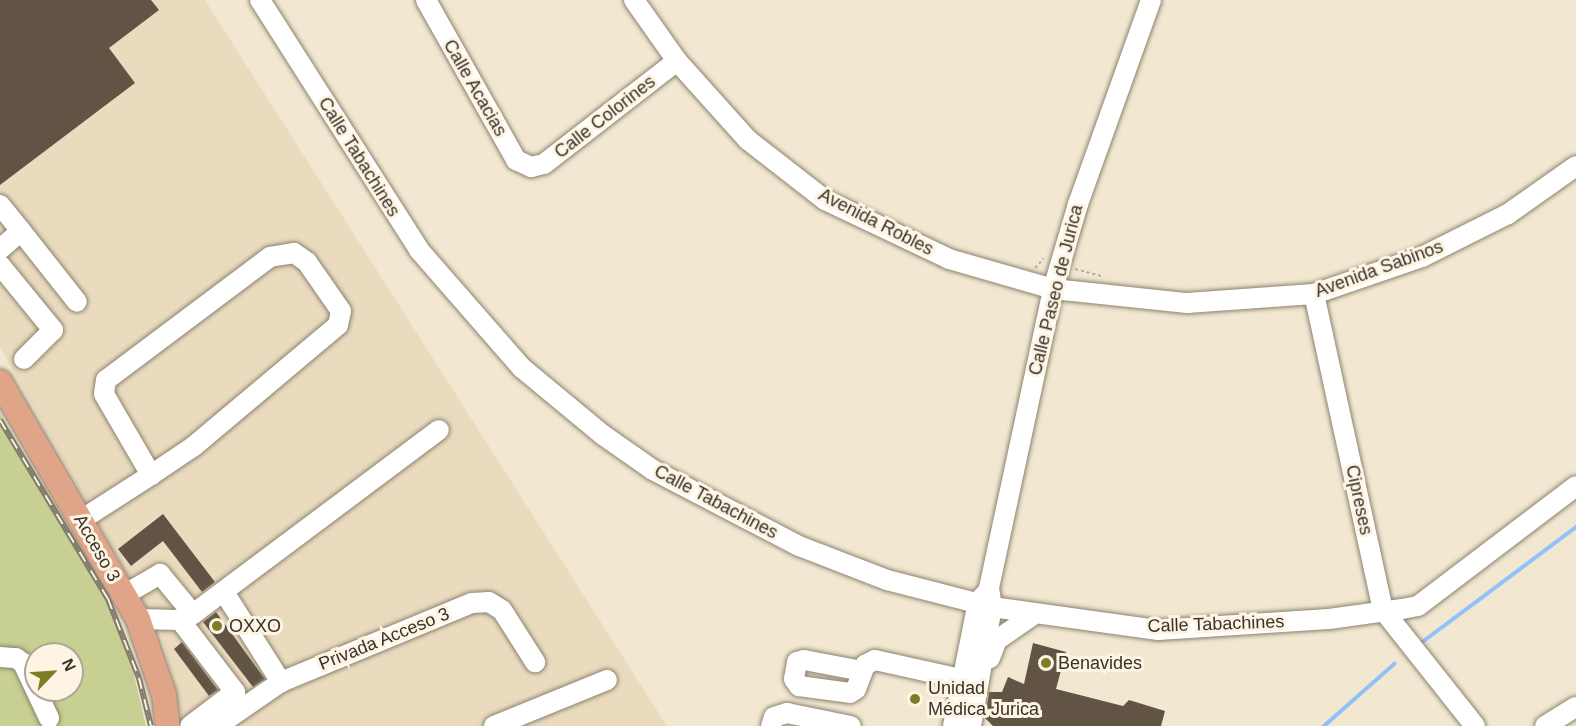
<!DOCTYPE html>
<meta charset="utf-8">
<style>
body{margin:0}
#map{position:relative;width:1576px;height:726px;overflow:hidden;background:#f2e7d1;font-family:Arial,sans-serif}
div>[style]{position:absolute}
.built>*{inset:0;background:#eadbbf}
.green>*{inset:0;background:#c7cf92}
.stream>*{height:4px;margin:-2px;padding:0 2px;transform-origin:2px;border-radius:2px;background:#91c0fb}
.building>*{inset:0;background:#625444}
.path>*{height:2px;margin-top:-1px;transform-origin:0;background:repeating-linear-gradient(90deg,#b6ad9b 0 3px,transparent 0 6px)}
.roads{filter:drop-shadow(0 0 2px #8c826e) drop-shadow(0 0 2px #8c826e)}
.minor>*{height:20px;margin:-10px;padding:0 10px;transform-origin:10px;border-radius:10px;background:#fff}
.major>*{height:24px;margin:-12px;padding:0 12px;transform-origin:12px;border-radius:12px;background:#e0a489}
.rail>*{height:6px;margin-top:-3px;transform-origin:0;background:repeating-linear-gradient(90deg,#fef4e3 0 11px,#817a6d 0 22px);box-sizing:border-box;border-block:2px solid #817a6d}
.dots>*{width:16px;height:16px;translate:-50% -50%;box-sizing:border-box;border:3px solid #fef4e3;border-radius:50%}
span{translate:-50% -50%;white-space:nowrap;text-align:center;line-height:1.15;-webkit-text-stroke:6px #fef4e3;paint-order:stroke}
.street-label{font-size:18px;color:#37332b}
.poi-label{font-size:18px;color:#37332b}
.left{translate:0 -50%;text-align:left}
.north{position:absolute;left:24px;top:642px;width:60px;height:60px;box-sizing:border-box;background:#fef4e3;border:2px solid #aea799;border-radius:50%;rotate:65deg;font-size:16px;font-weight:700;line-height:24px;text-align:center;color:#37332b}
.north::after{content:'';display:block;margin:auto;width:21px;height:27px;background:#7c7d25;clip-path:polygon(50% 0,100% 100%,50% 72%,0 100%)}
</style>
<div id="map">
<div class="built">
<div style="clip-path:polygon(0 0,205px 0,667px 726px,184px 726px,161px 633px,0 347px)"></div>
</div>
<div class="green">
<div style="clip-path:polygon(evenodd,0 414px,85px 554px,109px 603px,128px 649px,146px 726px,0 726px,0 414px,36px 654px,72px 654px,72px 690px,36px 690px,36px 654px)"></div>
</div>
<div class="stream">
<div style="left:1421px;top:643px;width:194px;rotate:-36.8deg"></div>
<div style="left:1324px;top:726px;width:94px;rotate:-41.5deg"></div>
</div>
<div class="building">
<div style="clip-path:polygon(0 0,151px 0,159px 10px,109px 48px,135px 83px,0 185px)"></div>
<div style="clip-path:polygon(163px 514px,215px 582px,202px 592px,163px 541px,131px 566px,118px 549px)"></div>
<div style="clip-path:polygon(216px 612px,265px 679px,253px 687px,203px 622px)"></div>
<div style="clip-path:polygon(182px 642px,218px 690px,209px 696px,174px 649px)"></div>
<div style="clip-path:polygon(1033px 643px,1066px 652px,1056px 689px,1123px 706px,1129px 700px,1165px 711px,1161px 726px,993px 726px,985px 718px,989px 692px,1002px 692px,1008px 677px,1024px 684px)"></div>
</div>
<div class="path">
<div style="left:1035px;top:268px;width:13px;rotate:-48deg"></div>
<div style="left:1075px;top:269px;width:30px;rotate:15deg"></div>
</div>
<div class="roads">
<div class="minor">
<div style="left:260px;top:0;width:296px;rotate:57.5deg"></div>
<div style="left:419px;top:250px;width:157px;rotate:48.9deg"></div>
<div style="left:522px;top:368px;width:105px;rotate:39.6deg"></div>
<div style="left:603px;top:435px;width:61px;rotate:35deg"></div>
<div style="left:653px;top:470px;width:165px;rotate:27.5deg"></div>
<div style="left:799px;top:546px;width:94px;rotate:21.1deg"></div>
<div style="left:887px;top:580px;width:108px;rotate:14.4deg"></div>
<div style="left:992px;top:607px;width:168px;rotate:7.9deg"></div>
<div style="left:1158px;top:630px;width:171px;rotate:-3.7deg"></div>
<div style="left:1329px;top:619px;width:74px;rotate:-7.8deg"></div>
<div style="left:1402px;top:609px;width:16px;rotate:-11deg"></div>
<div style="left:1418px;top:606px;width:198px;rotate:-37.2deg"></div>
<div style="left:426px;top:0;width:184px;rotate:60.6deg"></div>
<div style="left:516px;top:160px;width:17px;rotate:25deg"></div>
<div style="left:531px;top:167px;width:13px;rotate:-13deg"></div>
<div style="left:544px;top:164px;width:168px;rotate:-37.8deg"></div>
<div style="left:634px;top:0;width:75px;rotate:54.8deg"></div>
<div style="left:677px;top:61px;width:106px;rotate:48.1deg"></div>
<div style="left:748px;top:140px;width:98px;rotate:37.9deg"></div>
<div style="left:825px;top:200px;width:137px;rotate:25.4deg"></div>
<div style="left:949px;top:259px;width:108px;rotate:16.1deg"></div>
<div style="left:1053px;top:289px;width:135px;rotate:6deg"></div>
<div style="left:1187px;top:303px;width:127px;rotate:-4.1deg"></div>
<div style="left:1314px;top:294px;width:114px;rotate:-18.9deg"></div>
<div style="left:1422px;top:257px;width:96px;rotate:-26.6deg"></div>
<div style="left:1508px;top:214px;width:83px;rotate:-35.2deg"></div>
<div style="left:0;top:205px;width:33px;rotate:51deg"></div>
<div style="left:21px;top:231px;width:28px;rotate:139deg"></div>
<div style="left:21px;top:231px;width:90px;rotate:51.7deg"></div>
<div style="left:0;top:265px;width:84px;rotate:50.8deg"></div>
<div style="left:53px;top:330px;width:41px;rotate:135deg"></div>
<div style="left:1314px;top:294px;width:323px;rotate:77.7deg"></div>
<div style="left:1383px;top:610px;width:148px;rotate:51.6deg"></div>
<div style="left:81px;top:520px;width:83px;rotate:-32.7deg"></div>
<div style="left:151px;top:475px;width:52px;rotate:-34deg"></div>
<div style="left:194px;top:446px;width:188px;rotate:-40deg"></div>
<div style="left:338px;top:325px;width:14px;rotate:-78deg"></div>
<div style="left:341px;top:311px;width:60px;rotate:-124.8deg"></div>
<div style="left:307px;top:262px;width:16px;rotate:-145deg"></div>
<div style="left:294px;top:253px;width:24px;rotate:171deg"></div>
<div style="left:270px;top:257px;width:205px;rotate:143.1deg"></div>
<div style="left:106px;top:380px;width:14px;rotate:98deg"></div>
<div style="left:104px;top:394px;width:94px;rotate:59.9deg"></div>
<div style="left:224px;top:592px;width:107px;rotate:57.7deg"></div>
<div style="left:124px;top:595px;width:42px;rotate:-30.3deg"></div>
<div style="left:160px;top:574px;width:52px;rotate:50.5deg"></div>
<div style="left:138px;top:619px;width:42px;rotate:1.4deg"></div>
<div style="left:180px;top:620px;width:14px;rotate:-25deg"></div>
<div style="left:193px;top:614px;width:307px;rotate:-36.8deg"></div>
<div style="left:180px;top:620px;width:91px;rotate:52.6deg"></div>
<div style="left:235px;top:692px;width:56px;rotate:142.9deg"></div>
<div style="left:0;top:657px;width:16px;rotate:4deg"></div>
<div style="left:16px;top:658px;width:9px;rotate:36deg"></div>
<div style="left:23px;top:663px;width:61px;rotate:64.7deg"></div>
<div style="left:990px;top:658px;width:19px;rotate:-69deg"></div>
<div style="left:997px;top:640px;width:47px;rotate:-34.7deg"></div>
<div style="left:862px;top:671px;width:59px;rotate:-169.3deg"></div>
<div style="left:804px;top:660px;width:7px;rotate:164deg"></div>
<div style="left:797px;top:662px;width:17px;rotate:100deg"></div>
<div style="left:794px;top:679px;width:9px;rotate:54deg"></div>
<div style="left:799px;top:686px;width:51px;rotate:7.8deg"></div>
<div style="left:850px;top:693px;width:7px;rotate:-34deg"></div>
<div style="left:856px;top:689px;width:26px;rotate:-69deg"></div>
<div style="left:865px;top:665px;width:11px;rotate:-27deg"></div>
<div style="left:875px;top:660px;width:88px;rotate:12.5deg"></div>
<div style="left:217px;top:726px;width:78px;rotate:-34.5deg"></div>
<div style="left:281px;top:682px;width:207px;rotate:-22.5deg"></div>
<div style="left:472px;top:603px;width:17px;rotate:-3deg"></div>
<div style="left:489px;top:602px;width:15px;rotate:32deg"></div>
<div style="left:502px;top:610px;width:62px;rotate:57.6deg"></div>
<div style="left:494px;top:726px;width:122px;rotate:-22.2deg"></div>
<div style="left:771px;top:726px;width:9px;rotate:-72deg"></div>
<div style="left:774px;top:717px;width:14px;rotate:-17deg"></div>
<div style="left:787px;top:713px;width:65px;rotate:11.5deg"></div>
<div style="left:953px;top:726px;width:126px;rotate:-78.6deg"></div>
<div style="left:978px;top:602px;width:12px;rotate:-48deg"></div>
<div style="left:971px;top:726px;width:121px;rotate:-80deg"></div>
<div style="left:992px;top:607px;width:19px;rotate:-99deg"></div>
<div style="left:989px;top:588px;width:306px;rotate:-77.9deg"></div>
<div style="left:1053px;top:289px;width:89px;rotate:-73.6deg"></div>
<div style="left:1078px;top:204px;width:217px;rotate:-70.3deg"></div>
<div style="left:1545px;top:726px;width:36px;rotate:-32deg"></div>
</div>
<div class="major">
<div style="left:0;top:382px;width:274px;rotate:59.8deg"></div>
<div style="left:138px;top:619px;width:80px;rotate:71.1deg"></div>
<div style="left:164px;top:695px;width:31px;rotate:83deg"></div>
</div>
</div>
<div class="rail">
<div style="left:0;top:420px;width:209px;rotate:58.9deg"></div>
<div style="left:108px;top:599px;width:85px;rotate:68.6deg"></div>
<div style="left:139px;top:678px;width:49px;rotate:76deg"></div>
</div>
<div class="dots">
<div style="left:217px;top:626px;background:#7c7d25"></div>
<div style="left:1046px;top:663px;background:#7c7d25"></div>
<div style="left:915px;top:699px;background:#7c7d25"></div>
</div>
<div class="street-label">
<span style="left:475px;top:88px;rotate:60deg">Calle Acacias</span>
<span style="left:605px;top:117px;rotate:-38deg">Calle Colorines</span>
<span style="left:359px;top:157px;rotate:58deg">Calle Tabachines</span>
<span style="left:876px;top:222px;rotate:27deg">Avenida Robles</span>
<span style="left:1379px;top:269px;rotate:-20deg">Avenida Sabinos</span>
<span style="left:1056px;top:290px;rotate:-76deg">Calle Paseo de Jurica</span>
<span style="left:1359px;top:500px;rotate:78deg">Cipreses</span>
<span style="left:716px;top:502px;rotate:28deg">Calle Tabachines</span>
<span style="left:97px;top:548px;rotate:60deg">Acceso 3</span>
<span style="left:1216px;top:624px;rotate:-2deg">Calle Tabachines</span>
<span style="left:384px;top:639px;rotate:-22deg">Privada Acceso 3</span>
</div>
<div class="poi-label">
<span class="left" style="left:229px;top:626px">OXXO</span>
<span class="left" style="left:1058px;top:663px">Benavides</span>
<span class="left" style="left:928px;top:699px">Unidad<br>Médica Jurica</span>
</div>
<div class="north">N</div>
</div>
